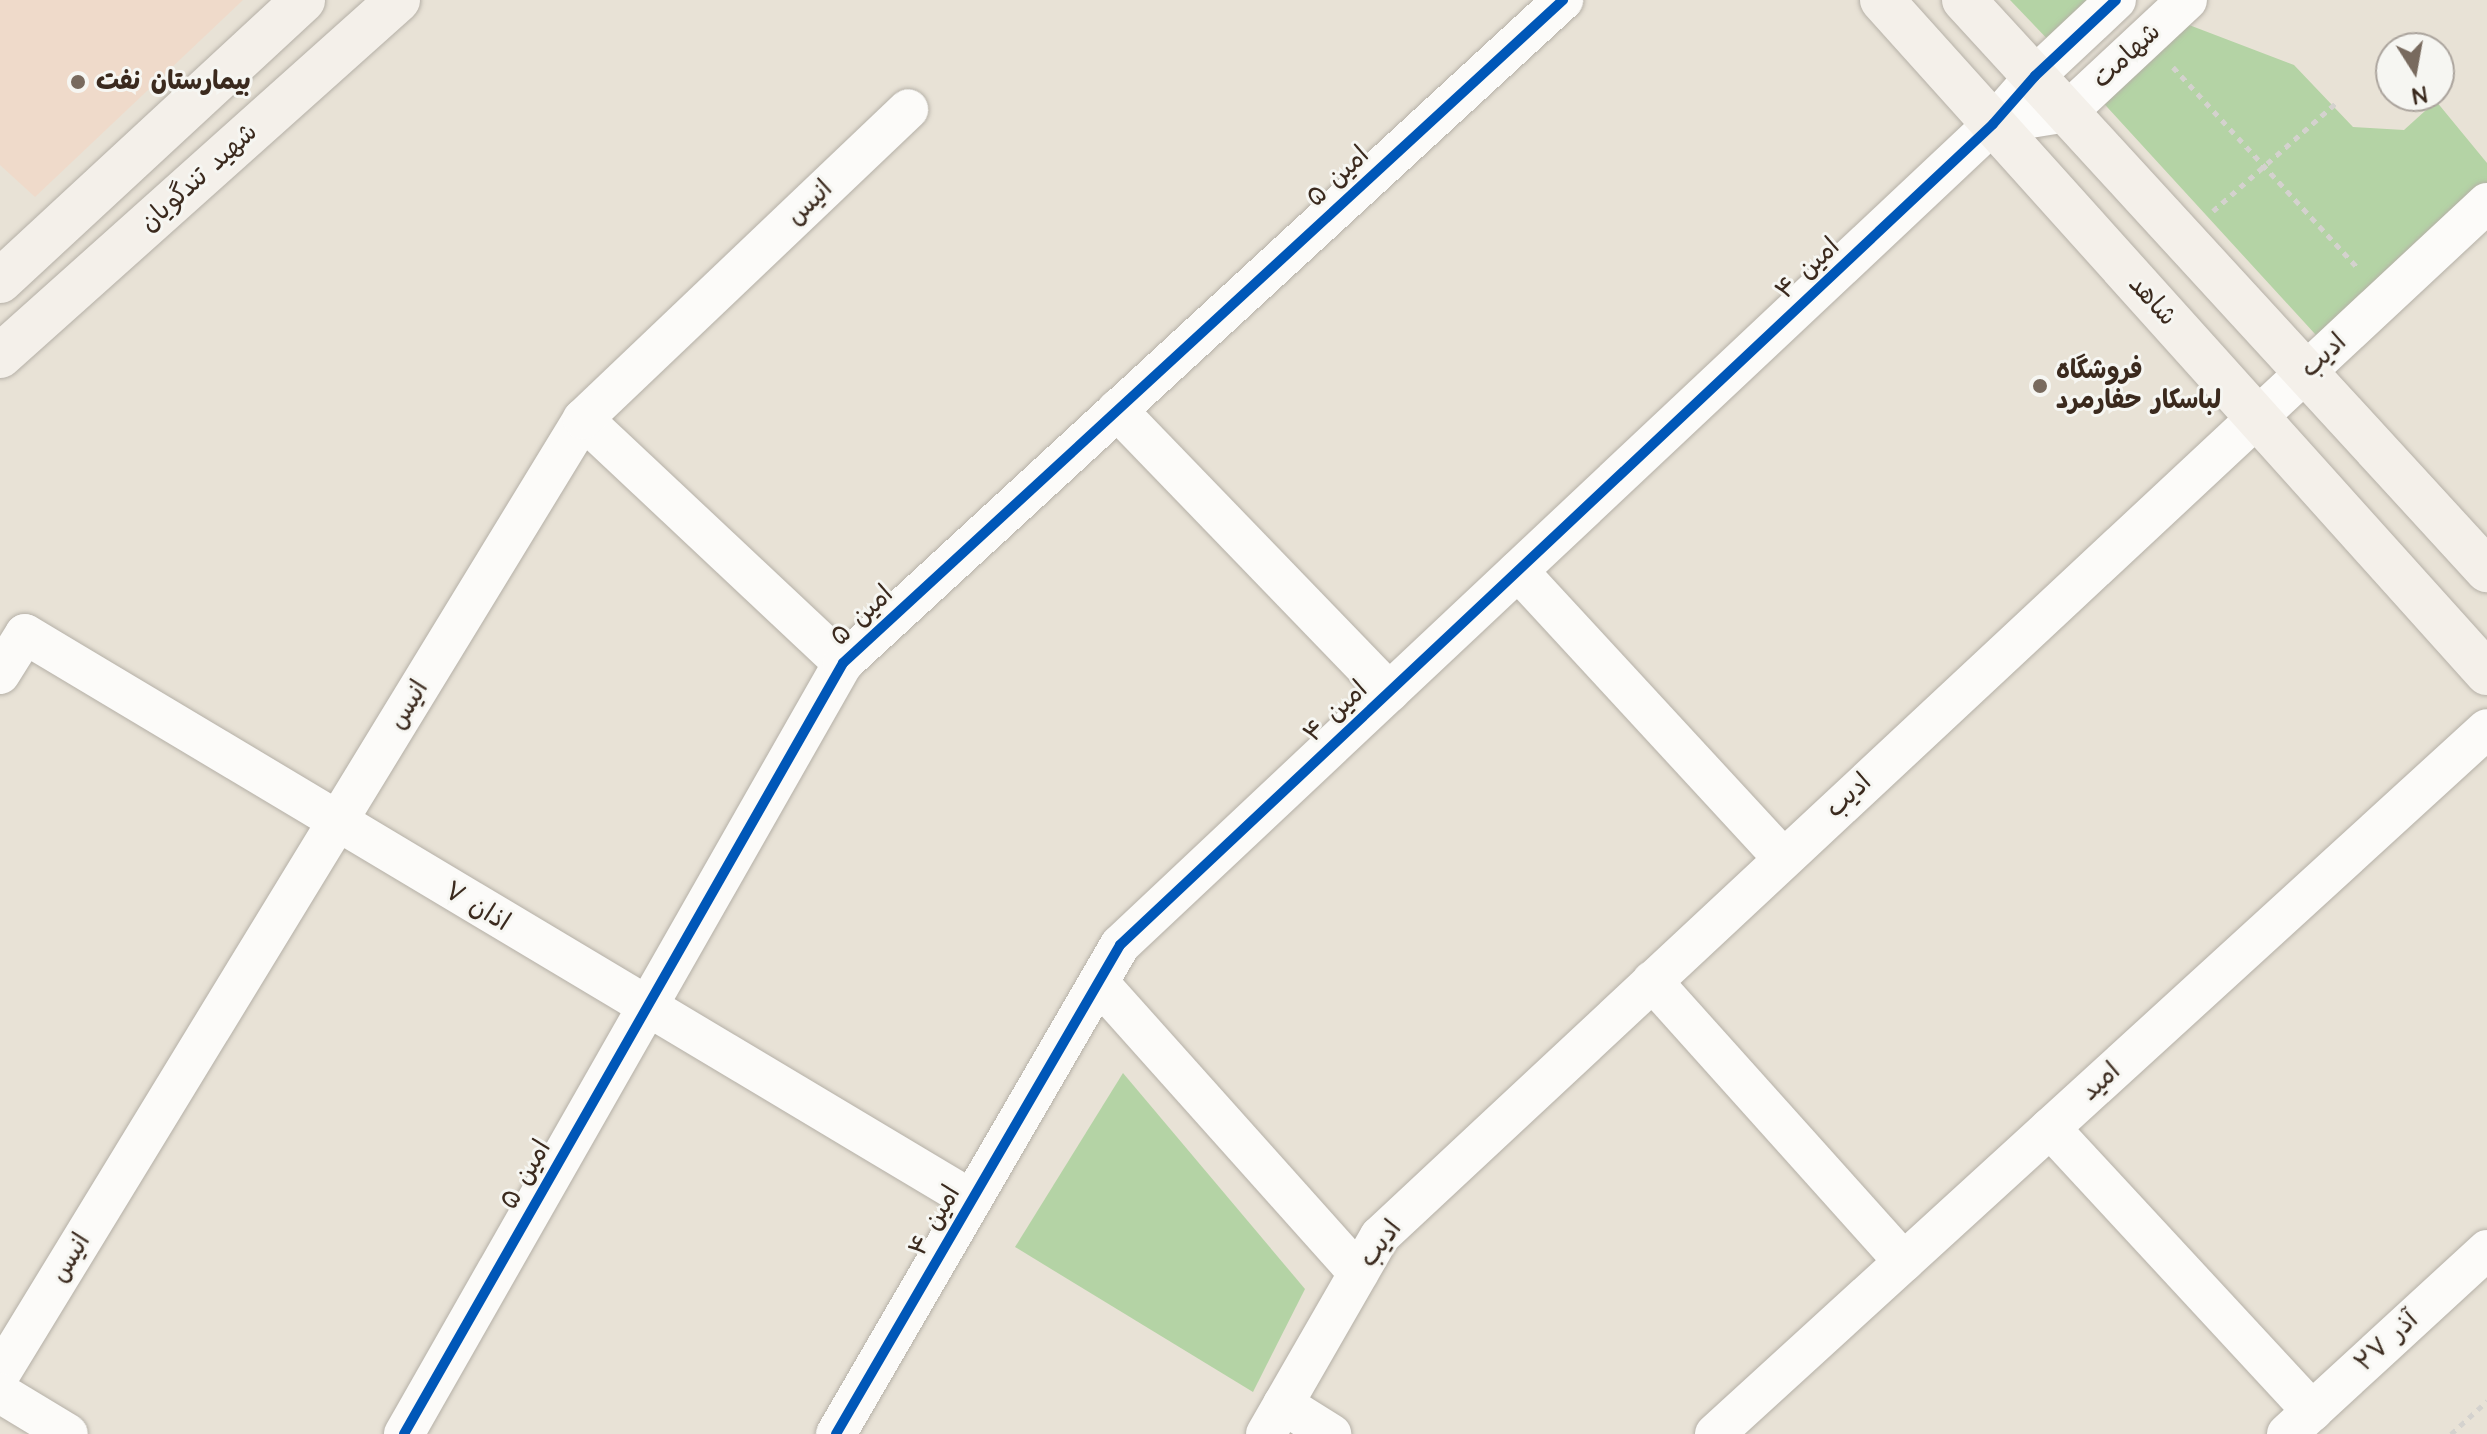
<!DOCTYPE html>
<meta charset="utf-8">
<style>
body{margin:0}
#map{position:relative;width:2487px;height:1434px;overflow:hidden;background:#e8e2d6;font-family:"Architects Daughter","Playpen Sans Arabic",sans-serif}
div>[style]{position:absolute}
.built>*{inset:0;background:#efdaca}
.green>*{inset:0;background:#b4d3a5}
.path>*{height:5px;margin-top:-2.5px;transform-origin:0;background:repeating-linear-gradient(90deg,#d4d2ce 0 6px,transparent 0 12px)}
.roads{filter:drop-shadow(0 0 2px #b5b0a7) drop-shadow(0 0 2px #b5b0a7)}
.street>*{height:40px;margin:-20px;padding:0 20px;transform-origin:20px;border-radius:20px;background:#fcfbf9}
.secondary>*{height:44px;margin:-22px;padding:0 22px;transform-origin:22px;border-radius:22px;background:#f4f0ea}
.cycleway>*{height:10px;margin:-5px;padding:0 5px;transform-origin:5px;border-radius:5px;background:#0057b8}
.dots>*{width:22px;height:22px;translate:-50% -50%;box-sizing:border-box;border:4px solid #f6f6f2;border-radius:50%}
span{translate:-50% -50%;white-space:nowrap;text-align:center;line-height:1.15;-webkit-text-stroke:6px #f6f6f2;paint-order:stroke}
.street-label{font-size:26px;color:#3b2a1e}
.poi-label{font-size:26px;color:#3b2a1e;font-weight:700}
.left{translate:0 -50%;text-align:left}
.north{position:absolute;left:2375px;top:32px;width:80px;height:80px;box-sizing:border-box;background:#f6f6f2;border:2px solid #aba49d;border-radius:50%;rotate:169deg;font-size:22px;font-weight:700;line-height:32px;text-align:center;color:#3b2a1e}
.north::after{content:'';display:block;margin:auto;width:28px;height:36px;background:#786a5e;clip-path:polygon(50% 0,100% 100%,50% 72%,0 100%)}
</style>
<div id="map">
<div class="built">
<div style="clip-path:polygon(0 0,243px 0,35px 197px,0 165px)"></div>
</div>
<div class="green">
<div style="clip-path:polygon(2010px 0,2105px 0,2055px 47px)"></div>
<div style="clip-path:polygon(2176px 20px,2294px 65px,2353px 127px,2404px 130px,2436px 101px,2487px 163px,2487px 192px,2326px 346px,2097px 96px)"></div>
<div style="clip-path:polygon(1123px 1073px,1305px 1289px,1253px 1392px,1015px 1247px)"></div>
</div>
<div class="path">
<div style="left:2173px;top:67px;width:273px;rotate:47.4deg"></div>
<div style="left:2213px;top:211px;width:167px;rotate:-41.3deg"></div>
<div style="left:2451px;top:1434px;width:49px;rotate:-42.5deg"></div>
</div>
<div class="roads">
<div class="street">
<div style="left:1993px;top:124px;width:75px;rotate:-9.2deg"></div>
<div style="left:2067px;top:112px;width:164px;rotate:-43deg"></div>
<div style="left:1117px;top:410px;width:392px;rotate:46deg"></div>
<div style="left:583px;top:419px;width:357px;rotate:43.2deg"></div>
<div style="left:1518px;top:571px;width:391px;rotate:47.3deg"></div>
<div style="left:0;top:674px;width:47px;rotate:-58deg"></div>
<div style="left:25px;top:634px;width:1103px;rotate:30.87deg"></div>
<div style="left:1652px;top:981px;width:377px;rotate:48.1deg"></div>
<div style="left:1099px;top:983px;width:389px;rotate:48.2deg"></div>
<div style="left:2050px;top:1128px;width:386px;rotate:47.2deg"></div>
<div style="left:0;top:1374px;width:1119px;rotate:-58.6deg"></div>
<div style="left:583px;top:419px;width:449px;rotate:-43.6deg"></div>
<div style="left:0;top:1393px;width:79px;rotate:31.1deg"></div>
<div style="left:1283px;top:1404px;width:57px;rotate:32deg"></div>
<div style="left:404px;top:1434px;width:887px;rotate:-60.34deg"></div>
<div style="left:843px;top:663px;width:979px;rotate:-42.64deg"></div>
<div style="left:836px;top:1434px;width:565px;rotate:-59.85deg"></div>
<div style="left:1120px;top:945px;width:1198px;rotate:-43.24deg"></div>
<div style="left:1993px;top:124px;width:64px;rotate:-48.8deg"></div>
<div style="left:2035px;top:76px;width:111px;rotate:-43.2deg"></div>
<div style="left:1266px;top:1434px;width:228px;rotate:-60.1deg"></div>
<div style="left:1380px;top:1236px;width:1514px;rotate:-43.02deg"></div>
<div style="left:1715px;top:1434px;width:1045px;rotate:-42.4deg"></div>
<div style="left:2287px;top:1434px;width:272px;rotate:-42.6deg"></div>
</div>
<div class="secondary">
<div style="left:1882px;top:0;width:905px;rotate:48.05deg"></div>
<div style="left:1964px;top:0;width:774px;rotate:47.46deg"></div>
<div style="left:0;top:281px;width:413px;rotate:-42.8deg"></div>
<div style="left:0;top:356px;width:534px;rotate:-41.81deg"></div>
</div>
</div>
<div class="cycleway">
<div style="left:404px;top:1434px;width:887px;rotate:-60.34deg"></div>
<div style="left:843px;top:663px;width:979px;rotate:-42.64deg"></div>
<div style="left:836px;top:1434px;width:565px;rotate:-59.85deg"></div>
<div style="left:1120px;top:945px;width:1198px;rotate:-43.24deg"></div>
<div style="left:1993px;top:124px;width:64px;rotate:-48.8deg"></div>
<div style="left:2035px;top:76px;width:111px;rotate:-43.2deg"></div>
</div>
<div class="dots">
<div style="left:78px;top:82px;background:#786a5e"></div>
<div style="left:2040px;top:386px;background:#786a5e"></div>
</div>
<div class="street-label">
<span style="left:2127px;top:56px;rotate:-43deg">شهامت</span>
<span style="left:1338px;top:177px;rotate:-43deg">امین ۵</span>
<span style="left:199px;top:178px;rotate:-42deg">شهید تندگویان</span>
<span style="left:810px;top:203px;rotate:-44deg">انیس</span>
<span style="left:1808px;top:269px;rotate:-43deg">امین ۴</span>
<span style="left:2152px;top:301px;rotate:48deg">شاهد</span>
<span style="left:2324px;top:356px;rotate:-43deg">ادیب</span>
<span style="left:862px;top:616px;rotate:-43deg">امین ۵</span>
<span style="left:409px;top:705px;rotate:-59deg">انیس</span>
<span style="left:1336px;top:712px;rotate:-43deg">امین ۴</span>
<span style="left:1849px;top:796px;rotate:-43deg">ادیب</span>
<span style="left:477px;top:907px;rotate:31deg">اذان ۷</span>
<span style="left:2101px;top:1082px;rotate:-42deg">امید</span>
<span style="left:526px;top:1175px;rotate:-60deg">امین ۵</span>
<span style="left:935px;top:1221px;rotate:-60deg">امین ۴</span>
<span style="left:1381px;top:1244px;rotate:-53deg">ادیب</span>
<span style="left:71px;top:1258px;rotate:-59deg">انیس</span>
<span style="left:2387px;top:1342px;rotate:-43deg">آذر ۲۷</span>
</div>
<div class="poi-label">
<span class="left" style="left:96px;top:82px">بیمارستان نفت</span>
<span class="left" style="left:2056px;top:386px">فروشگاه<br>لباسکار حفارمرد</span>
</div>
<div class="north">N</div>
</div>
